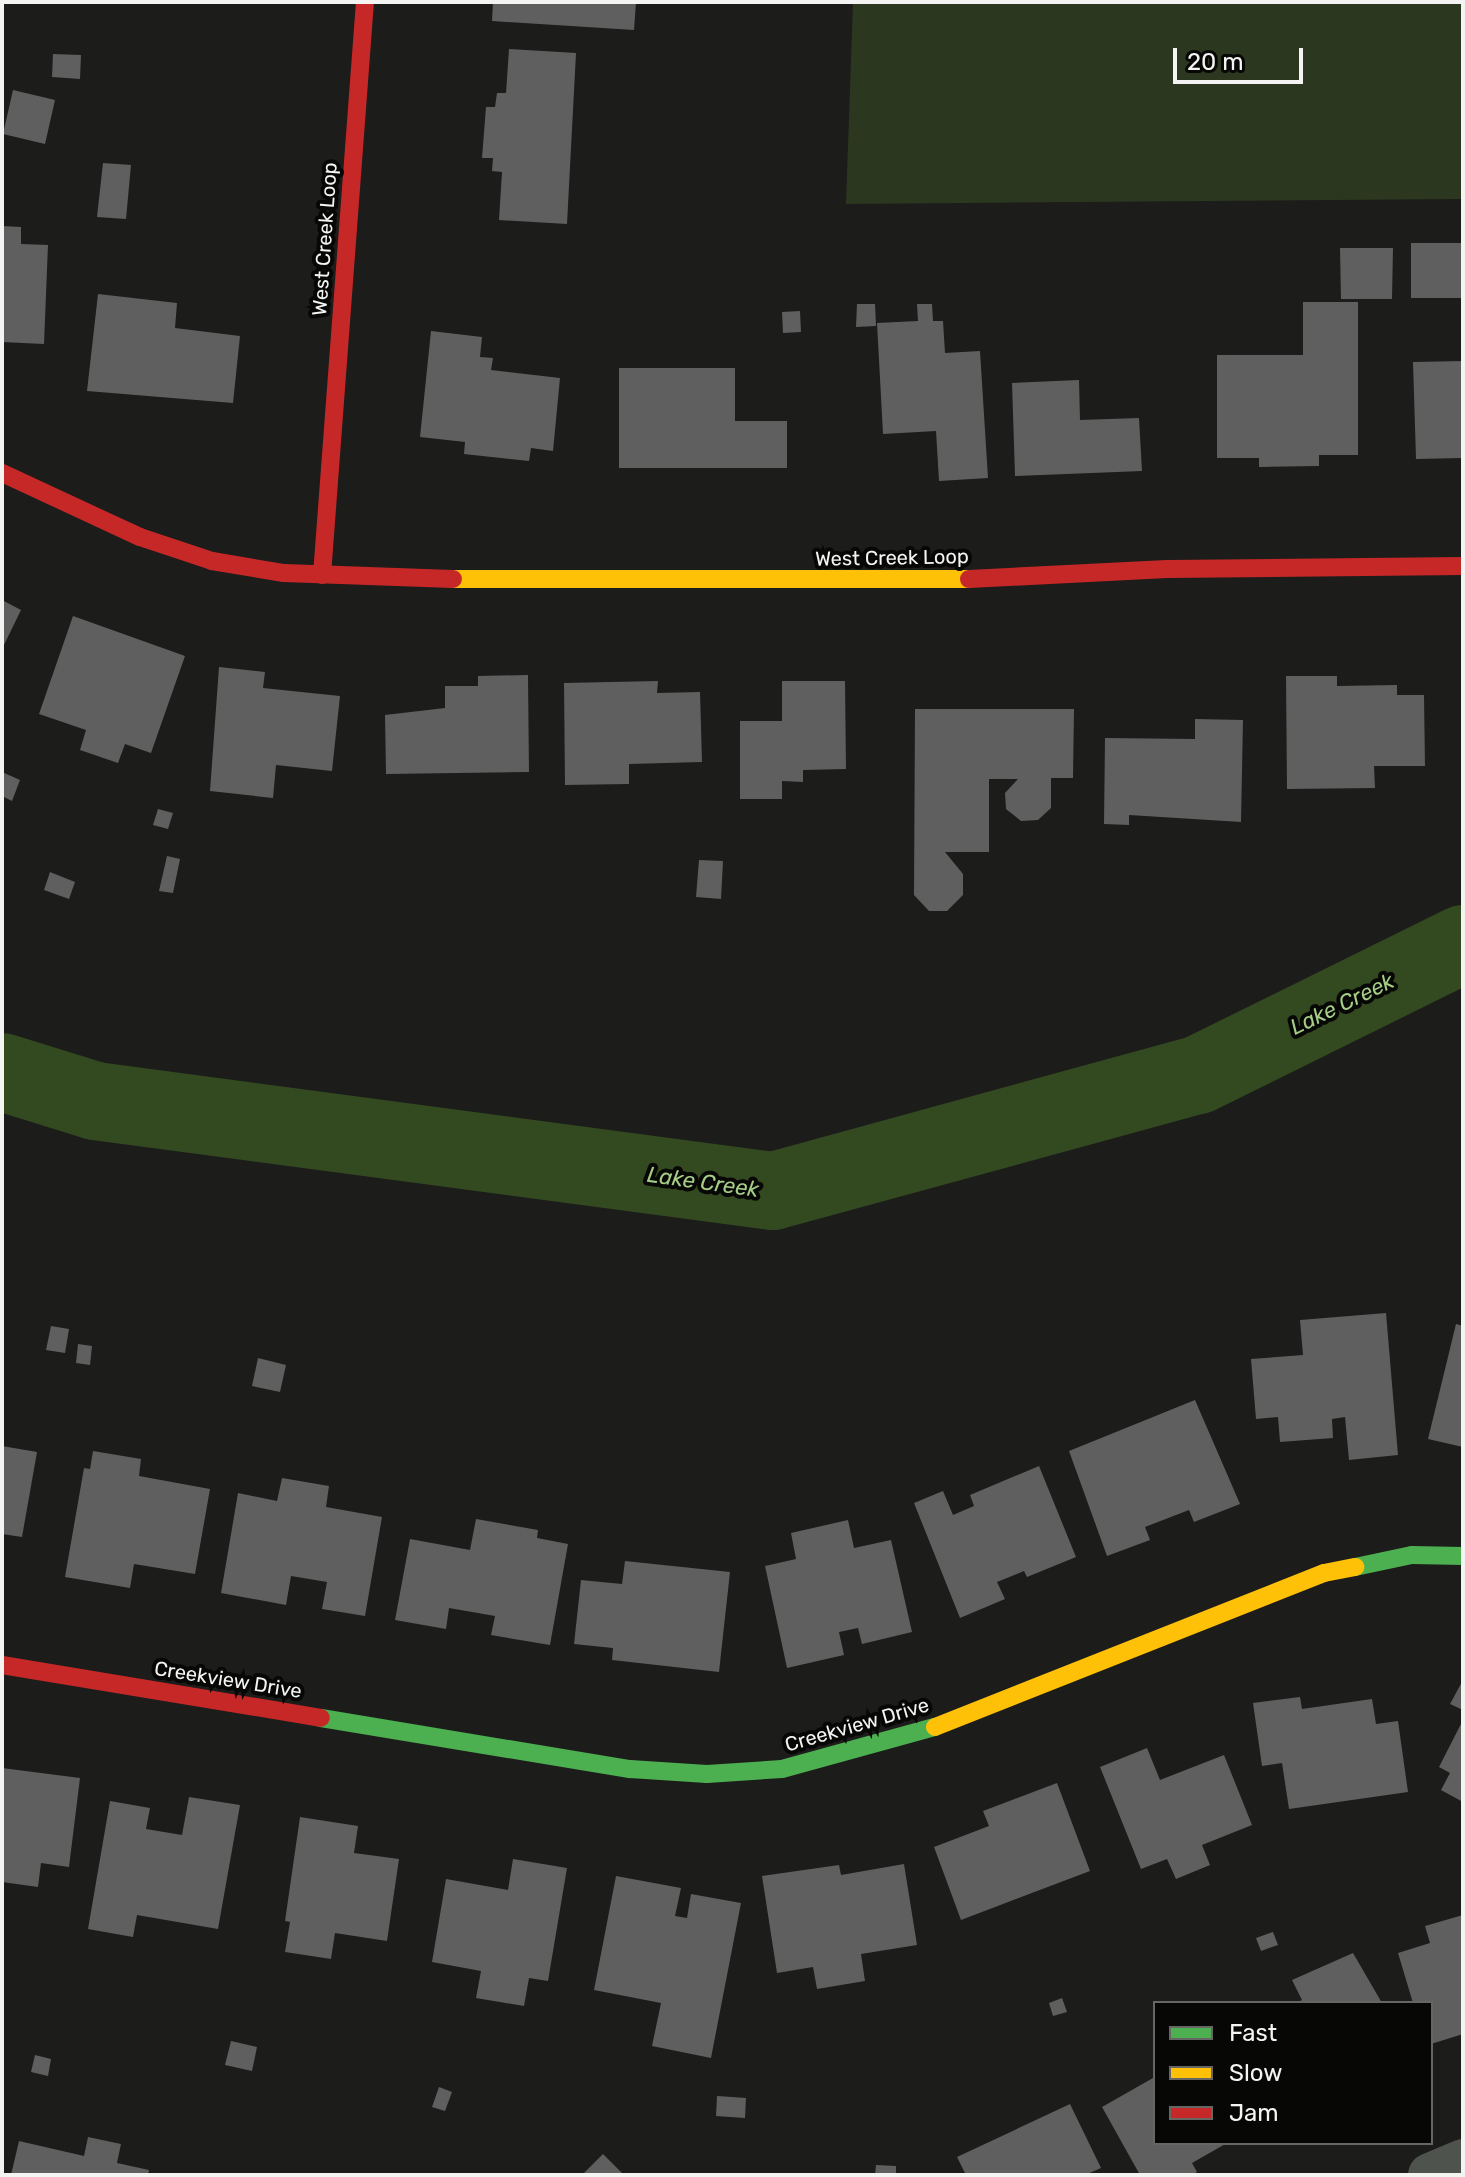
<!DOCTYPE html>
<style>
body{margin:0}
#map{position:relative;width:1465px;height:2177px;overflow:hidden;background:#1c1c1b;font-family:Rubik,sans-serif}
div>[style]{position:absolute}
.green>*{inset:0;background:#2b381f}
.river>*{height:78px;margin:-39px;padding:0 39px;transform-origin:39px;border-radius:39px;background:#334920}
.building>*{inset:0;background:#605f5f}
.street>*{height:44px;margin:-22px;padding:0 22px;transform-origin:22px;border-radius:22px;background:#4f534d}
.fast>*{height:18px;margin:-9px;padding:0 9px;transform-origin:9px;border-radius:9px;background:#4caf50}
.slow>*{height:18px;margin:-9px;padding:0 9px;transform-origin:9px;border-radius:9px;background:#ffc107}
.jam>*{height:18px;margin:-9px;padding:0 9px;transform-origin:9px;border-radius:9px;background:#c62828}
span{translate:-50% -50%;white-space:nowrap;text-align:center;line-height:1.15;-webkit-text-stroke:8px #070706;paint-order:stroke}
.street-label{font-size:20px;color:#f4f5f3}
.water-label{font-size:22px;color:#a5cd86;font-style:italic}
.frame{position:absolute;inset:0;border:4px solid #f4f5f3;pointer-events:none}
.legend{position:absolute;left:1153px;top:2001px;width:280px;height:144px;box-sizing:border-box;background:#070706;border:2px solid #666665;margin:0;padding:10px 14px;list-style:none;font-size:24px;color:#f4f5f3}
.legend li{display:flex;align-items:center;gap:16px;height:40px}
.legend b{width:40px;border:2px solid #666665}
.scale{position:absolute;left:1173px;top:48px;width:130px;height:36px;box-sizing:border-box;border:4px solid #f4f5f3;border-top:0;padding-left:10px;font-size:24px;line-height:28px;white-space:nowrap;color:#f4f5f3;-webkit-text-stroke:6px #070706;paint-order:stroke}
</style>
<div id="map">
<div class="green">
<div style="clip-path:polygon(853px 2px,1463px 2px,1463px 199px,846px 204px)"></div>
</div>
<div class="river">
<div style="left:2px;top:1072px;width:97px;rotate:17.3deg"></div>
<div style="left:95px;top:1101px;width:684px;rotate:7.56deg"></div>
<div style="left:773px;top:1191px;width:441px;rotate:-15.3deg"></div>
<div style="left:1198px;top:1075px;width:296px;rotate:-26.3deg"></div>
</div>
<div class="building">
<div style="clip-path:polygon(493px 2px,636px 2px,634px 30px,492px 21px)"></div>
<div style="clip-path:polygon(509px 49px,576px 53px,567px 224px,499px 220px,502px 172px,492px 171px,493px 158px,482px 158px,486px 107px,495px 107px,497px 93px,506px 93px)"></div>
<div style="clip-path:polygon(53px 54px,81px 55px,80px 79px,52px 77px)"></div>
<div style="clip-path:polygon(13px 90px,55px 100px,45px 144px,3px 134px)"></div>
<div style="clip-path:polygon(103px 163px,131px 165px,126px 219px,97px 217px)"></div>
<div style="clip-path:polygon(2px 226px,21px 227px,21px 244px,48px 245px,44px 344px,2px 342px)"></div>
<div style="clip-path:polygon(1411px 243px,1461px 243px,1461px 298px,1411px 298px)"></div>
<div style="clip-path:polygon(1340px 248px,1393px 248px,1392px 299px,1341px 299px)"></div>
<div style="clip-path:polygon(98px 294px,177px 303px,175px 328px,240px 336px,233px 403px,87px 391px)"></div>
<div style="clip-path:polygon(1303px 302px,1358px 302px,1358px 455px,1319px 455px,1319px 466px,1259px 467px,1259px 458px,1217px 458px,1217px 355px,1303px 355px)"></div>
<div style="clip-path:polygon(857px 304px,875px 304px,876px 326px,856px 327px)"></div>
<div style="clip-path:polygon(917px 304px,932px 304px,933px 321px,943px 321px,945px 353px,980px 351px,988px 478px,939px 481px,936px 431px,883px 434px,877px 323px,918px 321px)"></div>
<div style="clip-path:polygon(800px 311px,801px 332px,783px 333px,782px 312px)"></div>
<div style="clip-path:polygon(431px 331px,482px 337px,480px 357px,493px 358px,491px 370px,560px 378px,553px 451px,531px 448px,529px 461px,464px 454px,465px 442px,420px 437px)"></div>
<div style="clip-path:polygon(1463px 361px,1463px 458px,1416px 459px,1413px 362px)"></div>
<div style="clip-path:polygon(619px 368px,735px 368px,735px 421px,787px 421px,787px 468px,619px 468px)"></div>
<div style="clip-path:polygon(1079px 380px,1080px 420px,1139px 418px,1142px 471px,1015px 476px,1012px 383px)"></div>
<div style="clip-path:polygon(2px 600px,21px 610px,2px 649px)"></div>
<div style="clip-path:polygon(73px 616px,185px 656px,151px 753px,125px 744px,118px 763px,80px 750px,86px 730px,39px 714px)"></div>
<div style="clip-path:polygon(219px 667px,265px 672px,263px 688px,340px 696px,332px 771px,276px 765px,273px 798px,210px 791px)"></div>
<div style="clip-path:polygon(528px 675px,529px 772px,386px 774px,385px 715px,445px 708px,445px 686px,478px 686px,478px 676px)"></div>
<div style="clip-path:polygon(1286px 676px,1337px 676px,1337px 686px,1397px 685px,1397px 695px,1424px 695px,1425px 766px,1374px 766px,1375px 788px,1287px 789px)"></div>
<div style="clip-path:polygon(658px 681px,657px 693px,700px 692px,702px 762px,629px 764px,629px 784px,565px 785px,564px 683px)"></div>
<div style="clip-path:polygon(782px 681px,845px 681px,846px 769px,803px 770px,803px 782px,782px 781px,782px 799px,740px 799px,740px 721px,782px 721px)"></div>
<div style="clip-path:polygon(915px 709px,1074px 709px,1073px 778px,1051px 778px,1051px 808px,1038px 820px,1021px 821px,1006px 809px,1005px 793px,1018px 779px,989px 779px,989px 852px,945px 852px,963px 874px,963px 895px,947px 911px,929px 911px,914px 895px)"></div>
<div style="clip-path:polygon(1195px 719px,1243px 720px,1241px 822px,1129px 815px,1129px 825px,1104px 824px,1105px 738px,1195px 739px)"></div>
<div style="clip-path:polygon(2px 772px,20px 780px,12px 801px,2px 796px)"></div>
<div style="clip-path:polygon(158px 809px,173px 813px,168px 829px,153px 825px)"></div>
<div style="clip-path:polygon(167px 856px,180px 859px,173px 893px,159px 891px)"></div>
<div style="clip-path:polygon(699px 860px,723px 861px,721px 899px,696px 897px)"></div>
<div style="clip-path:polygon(50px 872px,75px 882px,69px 899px,44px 890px)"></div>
<div style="clip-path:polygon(1386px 1313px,1398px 1455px,1349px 1460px,1345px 1417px,1332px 1419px,1333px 1438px,1280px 1442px,1278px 1417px,1256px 1419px,1251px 1359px,1303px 1355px,1300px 1320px)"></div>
<div style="clip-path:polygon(1456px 1324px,1463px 1326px,1463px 1447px,1428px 1439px)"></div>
<div style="clip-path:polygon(51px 1326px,69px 1329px,65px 1353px,46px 1350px)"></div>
<div style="clip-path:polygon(78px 1344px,92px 1346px,90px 1365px,76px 1363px)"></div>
<div style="clip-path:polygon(258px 1358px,286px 1365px,280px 1392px,252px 1386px)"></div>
<div style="clip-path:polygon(1195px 1400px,1240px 1504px,1194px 1522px,1189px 1510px,1145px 1527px,1150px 1540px,1107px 1556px,1069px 1451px)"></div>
<div style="clip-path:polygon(2px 1446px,37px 1452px,22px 1537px,2px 1534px)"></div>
<div style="clip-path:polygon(93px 1451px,141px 1459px,139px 1476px,210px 1489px,195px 1574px,134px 1564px,130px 1588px,65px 1577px,84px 1468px,90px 1469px)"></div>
<div style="clip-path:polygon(1039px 1466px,1076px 1557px,1027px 1577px,1024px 1571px,997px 1582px,1005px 1599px,960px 1618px,914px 1503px,943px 1491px,953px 1515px,974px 1506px,970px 1495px)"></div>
<div style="clip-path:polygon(282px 1478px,329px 1486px,326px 1507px,382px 1517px,365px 1616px,322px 1609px,327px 1582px,291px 1576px,286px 1605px,221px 1593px,238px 1493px,277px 1501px)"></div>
<div style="clip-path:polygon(476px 1519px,538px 1530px,537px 1538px,568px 1544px,550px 1645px,491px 1635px,495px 1616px,449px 1608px,446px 1629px,395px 1620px,410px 1539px,470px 1550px)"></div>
<div style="clip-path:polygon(848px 1520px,854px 1548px,891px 1540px,912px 1632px,862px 1644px,858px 1628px,839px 1632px,844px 1655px,787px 1668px,765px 1566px,796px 1559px,791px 1533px)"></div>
<div style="clip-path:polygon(625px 1561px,730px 1572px,719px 1672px,612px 1660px,613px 1648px,574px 1644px,581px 1580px,622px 1584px)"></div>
<div style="clip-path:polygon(1463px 1680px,1463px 1710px,1450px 1704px)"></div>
<div style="clip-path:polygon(1300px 1697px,1302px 1709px,1372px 1699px,1376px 1724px,1398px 1721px,1408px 1792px,1289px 1809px,1282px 1763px,1262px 1766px,1253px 1703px)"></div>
<div style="clip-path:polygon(1463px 1720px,1463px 1802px,1441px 1790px,1450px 1773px,1439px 1767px)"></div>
<div style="clip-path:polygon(1147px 1748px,1160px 1780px,1224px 1755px,1252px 1825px,1202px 1845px,1210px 1865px,1176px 1879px,1167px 1859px,1141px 1869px,1100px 1767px)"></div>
<div style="clip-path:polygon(2px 1768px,80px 1778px,69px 1867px,41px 1863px,38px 1887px,2px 1882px)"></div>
<div style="clip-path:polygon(1057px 1783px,1090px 1871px,961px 1920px,934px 1847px,989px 1826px,983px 1811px)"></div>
<div style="clip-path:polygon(189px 1797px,240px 1805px,218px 1929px,137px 1915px,133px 1937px,88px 1929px,110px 1801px,150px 1808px,146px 1829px,182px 1835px)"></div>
<div style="clip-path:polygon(300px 1817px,358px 1826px,354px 1853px,399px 1859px,387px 1941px,335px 1933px,331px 1959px,285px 1952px,290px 1922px,285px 1921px)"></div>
<div style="clip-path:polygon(513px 1859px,567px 1868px,548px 1981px,529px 1978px,524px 2006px,476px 1998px,481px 1971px,432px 1962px,446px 1879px,508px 1890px)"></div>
<div style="clip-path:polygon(904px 1864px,917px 1945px,861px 1954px,865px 1981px,817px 1989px,813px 1967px,777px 1973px,762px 1876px,839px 1865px,841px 1875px)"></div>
<div style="clip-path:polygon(616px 1876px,681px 1888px,675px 1916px,687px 1918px,691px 1894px,741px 1903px,711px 2058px,652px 2046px,661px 2003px,594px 1990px)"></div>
<div style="clip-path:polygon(1463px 1915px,1463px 2034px,1431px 2044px,1431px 2003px,1413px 2003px,1398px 1953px,1430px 1943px,1425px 1926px)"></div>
<div style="clip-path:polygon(1273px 1932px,1278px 1945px,1261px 1951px,1256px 1938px)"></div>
<div style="clip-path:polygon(1353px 1953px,1382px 2003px,1296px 2003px,1302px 2000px,1292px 1980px)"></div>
<div style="clip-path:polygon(1062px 1998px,1067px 2012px,1053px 2016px,1049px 2003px)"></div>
<div style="clip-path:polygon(231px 2041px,257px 2047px,252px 2071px,225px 2065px)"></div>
<div style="clip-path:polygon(35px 2055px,51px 2059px,48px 2076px,31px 2072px)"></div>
<div style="clip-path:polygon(1153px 2078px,1155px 2143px,1227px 2143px,1192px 2163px,1197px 2172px,1191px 2175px,1140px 2175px,1102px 2107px)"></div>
<div style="clip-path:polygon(439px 2087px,452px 2092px,445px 2111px,432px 2107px)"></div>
<div style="clip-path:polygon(717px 2096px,746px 2098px,745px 2118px,716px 2116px)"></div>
<div style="clip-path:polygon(1070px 2104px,1101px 2168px,1085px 2175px,966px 2175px,957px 2157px)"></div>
<div style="clip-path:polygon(88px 2137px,121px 2144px,117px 2163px,149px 2170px,148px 2175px,11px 2175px,19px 2141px,84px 2156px)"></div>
<div style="clip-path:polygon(603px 2154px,624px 2175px,582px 2175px)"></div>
<div style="clip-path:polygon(876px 2165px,896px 2166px,896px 2175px,875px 2175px)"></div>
</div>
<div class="street">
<div style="left:1430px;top:2175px;width:36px;rotate:-23deg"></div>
</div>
<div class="fast">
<div style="left:1355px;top:1567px;width:58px;rotate:-11.9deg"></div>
<div style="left:1412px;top:1555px;width:51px;rotate:1.1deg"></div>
<div style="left:321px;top:1718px;width:313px;rotate:9.4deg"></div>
<div style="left:630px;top:1769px;width:77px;rotate:3.7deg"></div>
<div style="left:707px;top:1774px;width:75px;rotate:-3.8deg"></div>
<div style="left:782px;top:1769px;width:159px;rotate:-15.4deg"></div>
</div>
<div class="slow">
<div style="left:453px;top:579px;width:516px"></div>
<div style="left:935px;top:1727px;width:418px;rotate:-21.6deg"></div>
<div style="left:1324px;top:1573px;width:32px;rotate:-11deg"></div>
</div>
<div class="jam">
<div style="left:2px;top:473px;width:152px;rotate:24.9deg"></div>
<div style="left:140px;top:537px;width:76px;rotate:18.4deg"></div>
<div style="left:212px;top:561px;width:73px;rotate:9.5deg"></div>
<div style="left:284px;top:573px;width:169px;rotate:2deg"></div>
<div style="left:322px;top:575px;width:575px;rotate:-85.71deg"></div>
<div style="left:969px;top:579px;width:198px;rotate:-2.9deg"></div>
<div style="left:1167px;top:569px;width:296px;rotate:-0.6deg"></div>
<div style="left:2px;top:1665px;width:323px;rotate:9.4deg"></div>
</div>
<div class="street-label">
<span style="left:325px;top:239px;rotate:-86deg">West Creek Loop</span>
<span style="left:892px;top:558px;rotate:-1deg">West Creek Loop</span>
<span style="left:228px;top:1680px;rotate:9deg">Creekview Drive</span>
<span style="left:857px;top:1725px;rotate:-16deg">Creekview Drive</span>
</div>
<div class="water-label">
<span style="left:1342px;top:1004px;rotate:-26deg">Lake Creek</span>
<span style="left:703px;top:1182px;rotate:8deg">Lake Creek</span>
</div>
<div class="frame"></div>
<ul class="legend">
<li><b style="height:10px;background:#4caf50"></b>Fast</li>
<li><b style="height:10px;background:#ffc107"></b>Slow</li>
<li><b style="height:10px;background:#c62828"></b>Jam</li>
</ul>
<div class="scale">20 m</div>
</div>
